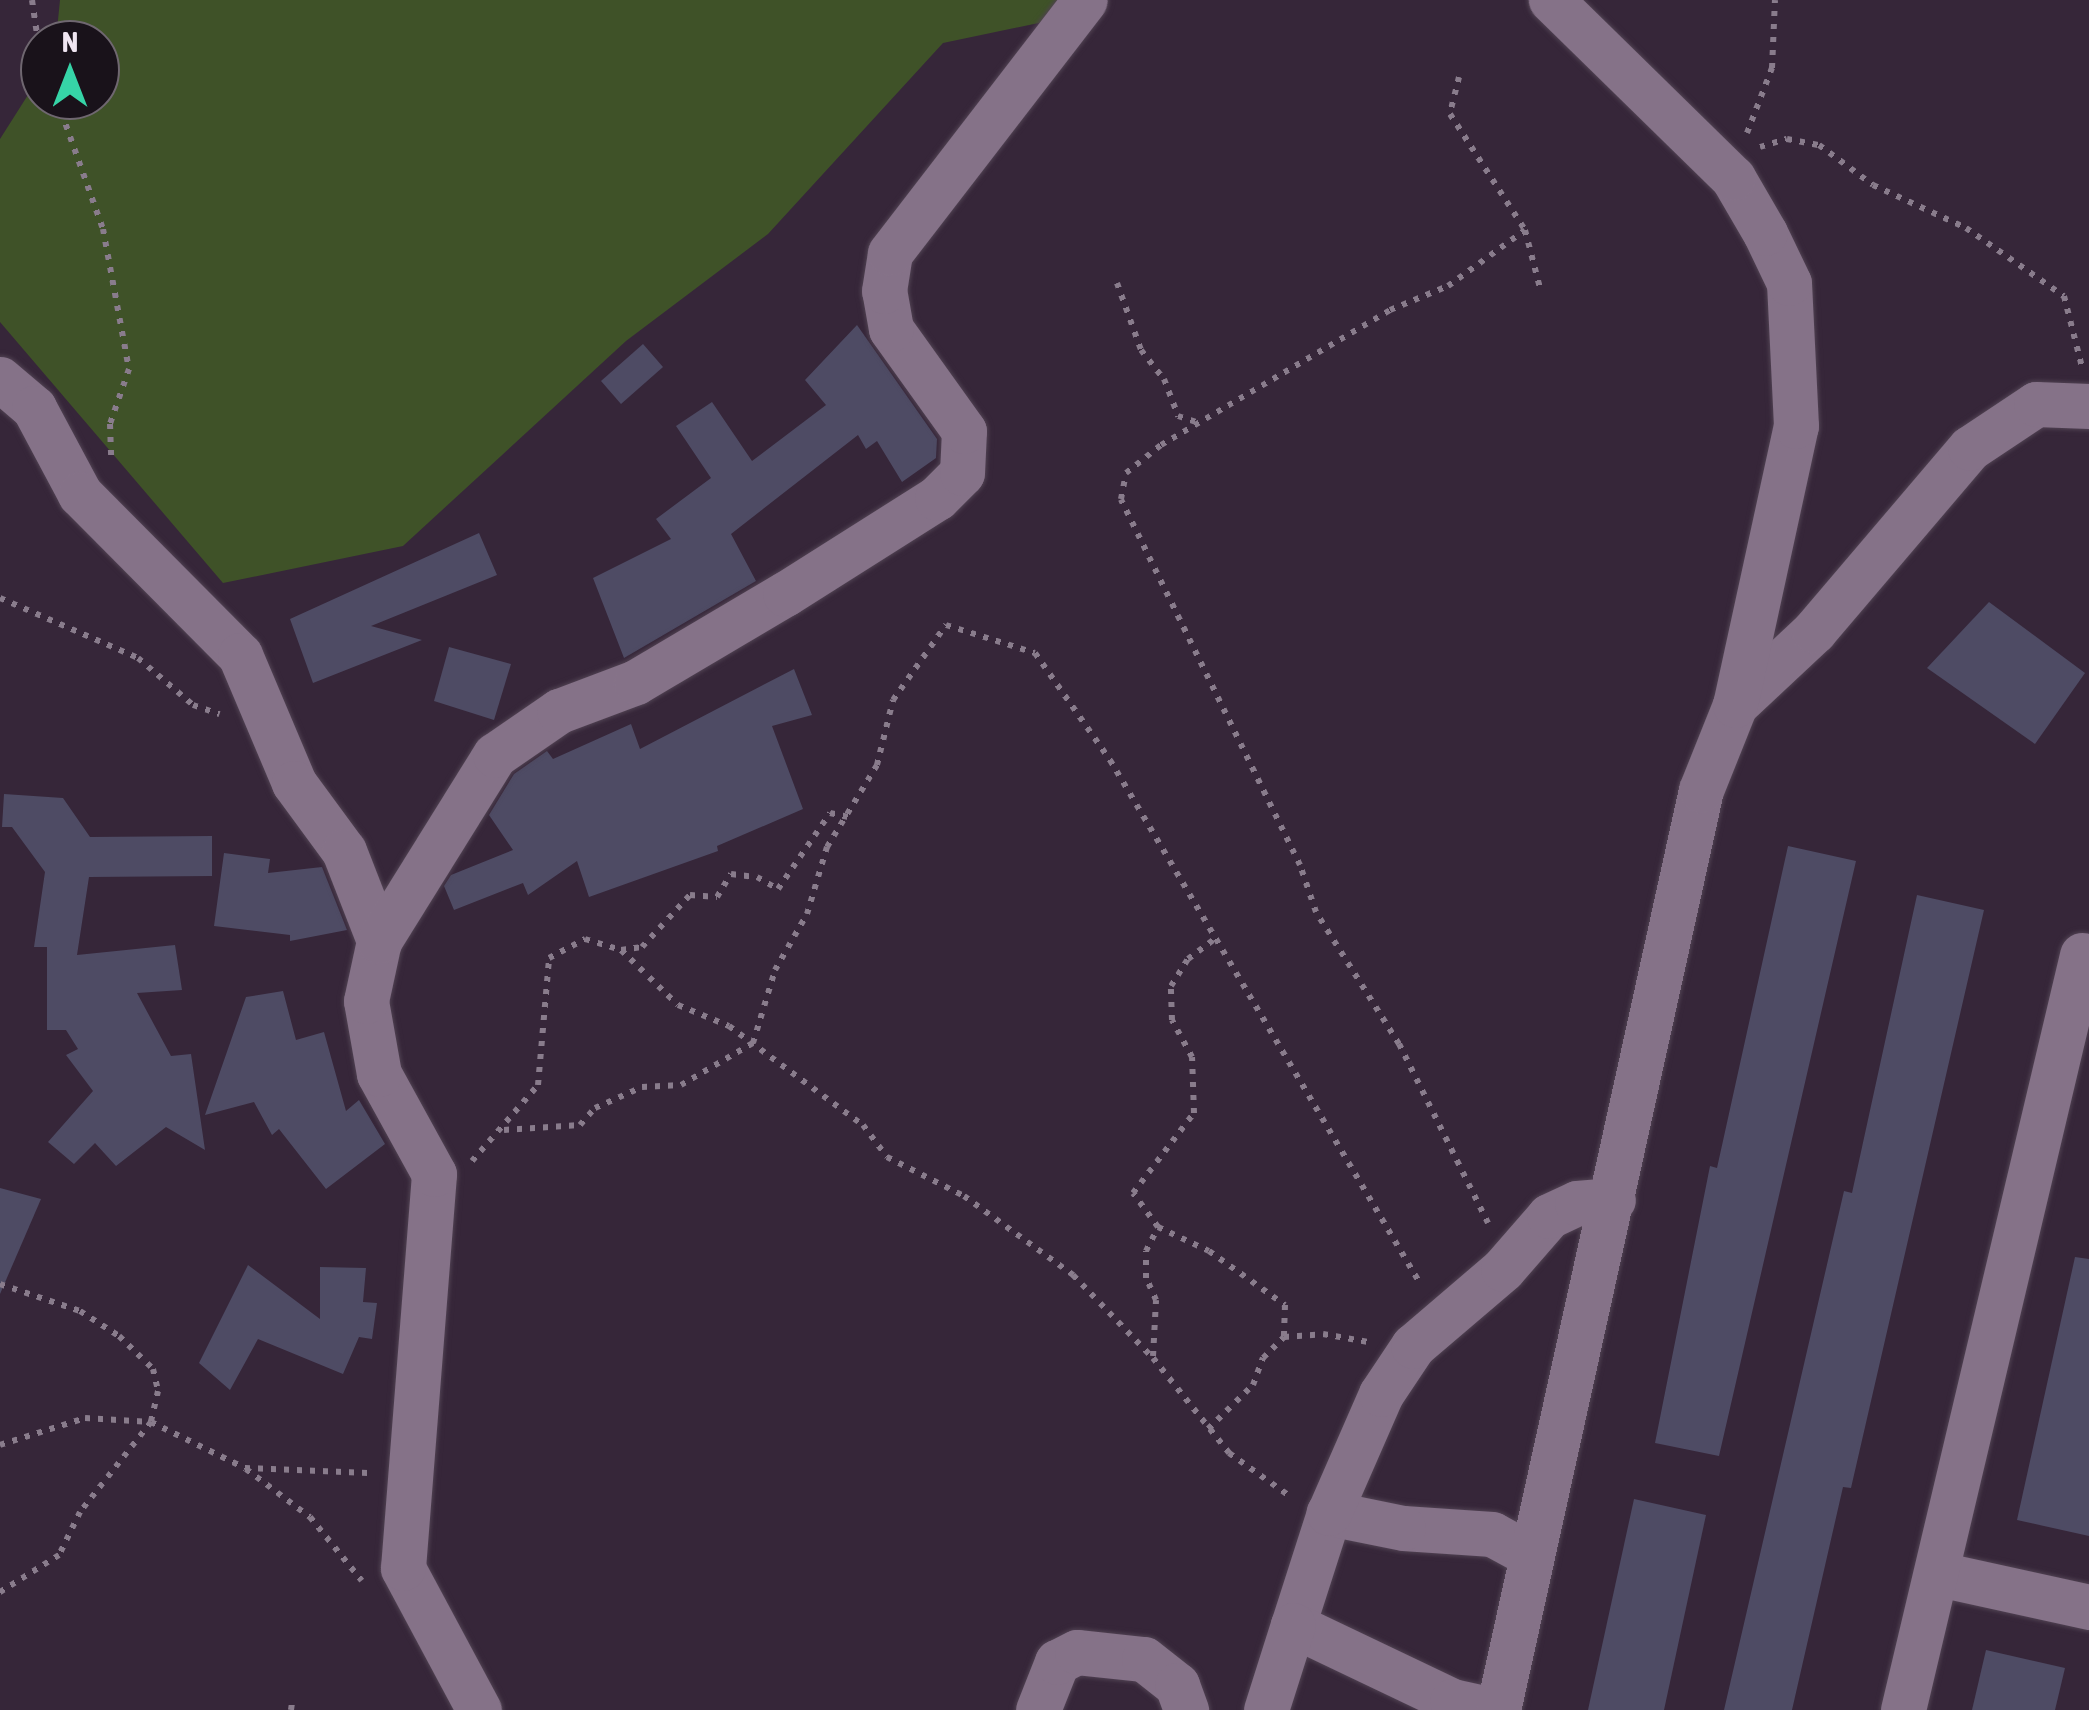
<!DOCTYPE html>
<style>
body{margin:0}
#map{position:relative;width:2089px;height:1710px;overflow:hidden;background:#362639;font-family:"Asap Condensed",sans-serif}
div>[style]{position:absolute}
.green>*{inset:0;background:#3f5228}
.building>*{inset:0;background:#4e4b64}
.path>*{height:6px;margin-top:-3px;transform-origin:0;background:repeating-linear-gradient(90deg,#897c8c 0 5px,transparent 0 13px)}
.roads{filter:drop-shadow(0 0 2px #504252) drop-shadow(0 0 2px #504252)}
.minor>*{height:45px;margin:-22.5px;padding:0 22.5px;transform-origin:22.5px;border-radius:22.5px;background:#857288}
span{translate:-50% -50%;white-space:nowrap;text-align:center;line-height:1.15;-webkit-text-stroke:9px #19121a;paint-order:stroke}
.north{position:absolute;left:20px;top:20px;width:100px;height:100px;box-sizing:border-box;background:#19121a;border:2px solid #6f6770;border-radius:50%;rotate:0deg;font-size:28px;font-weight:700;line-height:40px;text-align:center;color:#f0e6f2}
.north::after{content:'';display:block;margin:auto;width:35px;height:45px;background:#36d4a7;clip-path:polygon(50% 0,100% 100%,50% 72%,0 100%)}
</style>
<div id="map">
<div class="green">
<div style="clip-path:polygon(60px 0,1069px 0,1058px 19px,943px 43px,768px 234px,626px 341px,403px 546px,223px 583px,0 322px,0 139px,40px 76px,40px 100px,100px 100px,100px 40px,56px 40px)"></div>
</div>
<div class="building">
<div style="clip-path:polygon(857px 325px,937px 439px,936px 458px,902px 482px,877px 441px,866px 449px,858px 435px,731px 534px,756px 581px,624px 658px,593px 578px,671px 539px,656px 519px,711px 478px,676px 426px,712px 402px,752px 461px,826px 405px,805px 380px)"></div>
<div style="clip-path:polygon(643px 344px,663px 367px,621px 404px,601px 381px)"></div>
<div style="clip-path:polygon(479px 533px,497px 575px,371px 626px,422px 640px,313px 683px,290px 619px)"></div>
<div style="clip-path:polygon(1989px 602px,2085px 673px,2035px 744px,1927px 668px)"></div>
<div style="clip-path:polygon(449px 647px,511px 664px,494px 720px,434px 701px)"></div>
<div style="clip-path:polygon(794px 669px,812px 715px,772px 726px,803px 809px,717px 846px,718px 851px,589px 897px,577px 861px,528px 895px,523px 883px,454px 910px,444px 886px,451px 875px,513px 850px,489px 815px,514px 774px,547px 751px,553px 759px,631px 724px,640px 749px)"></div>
<div style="clip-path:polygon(4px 794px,63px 798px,90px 837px,212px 836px,212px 876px,89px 877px,77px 955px,175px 945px,182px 990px,137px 993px,171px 1056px,191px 1054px,205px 1150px,166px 1127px,116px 1166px,95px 1143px,74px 1164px,48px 1142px,93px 1091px,66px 1055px,78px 1049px,66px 1030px,47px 1030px,47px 947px,34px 947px,45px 872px,12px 827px,2px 827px)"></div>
<div style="clip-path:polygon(1788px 846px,1856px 861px,1719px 1456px,1655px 1443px,1710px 1166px,1717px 1168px)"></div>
<div style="clip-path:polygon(224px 853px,270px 859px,268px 873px,322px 867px,347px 930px,290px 941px,290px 935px,214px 926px)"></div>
<div style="clip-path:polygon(1917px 895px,1984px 910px,1851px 1488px,1843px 1487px,1792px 1710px,1724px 1710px,1844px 1191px,1852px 1193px)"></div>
<div style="clip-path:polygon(283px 991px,296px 1040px,324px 1032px,346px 1111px,359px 1100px,385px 1144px,326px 1189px,279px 1129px,272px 1135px,254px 1102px,205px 1115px,246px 997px)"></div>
<div style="clip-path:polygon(0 1188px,41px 1199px,0 1294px)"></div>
<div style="clip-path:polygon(2075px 1257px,2089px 1259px,2089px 1536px,2017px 1520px)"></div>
<div style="clip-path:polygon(248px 1265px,320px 1319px,320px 1267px,366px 1268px,363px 1302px,377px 1303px,372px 1339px,359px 1337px,343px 1374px,258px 1339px,230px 1390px,199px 1363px)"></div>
<div style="clip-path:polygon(1634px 1499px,1706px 1515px,1664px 1710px,1588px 1710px)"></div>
<div style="clip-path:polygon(1986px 1650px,2065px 1668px,2055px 1710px,1972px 1710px)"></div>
</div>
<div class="path">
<div style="left:32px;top:0;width:56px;rotate:81.7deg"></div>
<div style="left:1459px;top:77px;width:38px;rotate:104deg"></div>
<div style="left:1450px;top:114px;width:138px;rotate:57.1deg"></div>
<div style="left:57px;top:100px;width:137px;rotate:70.4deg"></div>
<div style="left:103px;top:229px;width:142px;rotate:79.5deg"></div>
<div style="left:129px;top:369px;width:58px;rotate:109.1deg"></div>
<div style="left:110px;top:424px;width:35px;rotate:88deg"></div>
<div style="left:1747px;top:133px;width:70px;rotate:-69deg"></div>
<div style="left:1772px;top:68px;width:68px;rotate:-87.5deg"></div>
<div style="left:1760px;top:147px;width:28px;rotate:-17deg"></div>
<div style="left:1787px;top:139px;width:33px;rotate:11deg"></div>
<div style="left:1819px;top:145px;width:67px;rotate:36.5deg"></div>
<div style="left:1873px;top:185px;width:102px;rotate:24.8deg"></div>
<div style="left:1966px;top:228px;width:119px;rotate:34.8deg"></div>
<div style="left:2064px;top:296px;width:73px;rotate:75.8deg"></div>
<div style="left:1117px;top:283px;width:71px;rotate:70.3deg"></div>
<div style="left:1141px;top:350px;width:37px;rotate:52deg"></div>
<div style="left:1164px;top:379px;width:40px;rotate:69deg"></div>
<div style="left:1178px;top:416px;width:22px;rotate:18deg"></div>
<div style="left:0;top:598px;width:150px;rotate:23.5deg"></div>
<div style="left:138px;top:658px;width:72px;rotate:40.5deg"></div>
<div style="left:193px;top:705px;width:28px;rotate:19deg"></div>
<div style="left:621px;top:950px;width:21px;rotate:-8deg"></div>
<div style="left:642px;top:947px;width:71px;rotate:-47.3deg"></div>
<div style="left:690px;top:895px;width:27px;rotate:4deg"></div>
<div style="left:717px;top:897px;width:27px;rotate:-59deg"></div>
<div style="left:731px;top:874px;width:26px;rotate:7deg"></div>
<div style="left:757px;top:877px;width:24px;rotate:30deg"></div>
<div style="left:778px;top:889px;width:92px;rotate:-55.6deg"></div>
<div style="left:830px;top:813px;width:19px;rotate:12deg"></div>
<div style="left:504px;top:1130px;width:76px;rotate:-3.8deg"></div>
<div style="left:580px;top:1125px;width:23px;rotate:-49deg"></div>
<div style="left:595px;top:1108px;width:51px;rotate:-24.1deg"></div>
<div style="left:642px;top:1087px;width:39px;rotate:-3deg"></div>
<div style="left:681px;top:1085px;width:83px;rotate:-30.3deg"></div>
<div style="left:753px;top:1043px;width:76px;rotate:-73.2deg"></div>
<div style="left:775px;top:970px;width:64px;rotate:-60.3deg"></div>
<div style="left:807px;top:914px;width:70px;rotate:-73.4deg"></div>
<div style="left:827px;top:847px;width:96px;rotate:-58.6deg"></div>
<div style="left:877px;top:765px;width:67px;rotate:-76.2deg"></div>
<div style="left:893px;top:700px;width:92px;rotate:-54.8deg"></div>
<div style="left:946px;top:625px;width:93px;rotate:17.5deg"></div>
<div style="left:1035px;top:653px;width:131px;rotate:55deg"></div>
<div style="left:1110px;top:760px;width:610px;rotate:59.36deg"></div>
<div style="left:472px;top:1161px;width:101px;rotate:-49deg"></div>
<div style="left:538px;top:1085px;width:127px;rotate:-85deg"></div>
<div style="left:549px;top:958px;width:41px;rotate:-27.8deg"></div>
<div style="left:585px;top:939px;width:38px;rotate:17deg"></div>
<div style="left:621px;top:950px;width:79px;rotate:44deg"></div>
<div style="left:678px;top:1005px;width:55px;rotate:22.4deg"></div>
<div style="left:729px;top:1026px;width:167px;rotate:36.5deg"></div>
<div style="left:863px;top:1125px;width:40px;rotate:53deg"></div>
<div style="left:887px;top:1157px;width:86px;rotate:26.9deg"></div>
<div style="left:964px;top:1196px;width:135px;rotate:35.9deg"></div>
<div style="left:1073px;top:1275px;width:115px;rotate:46.1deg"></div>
<div style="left:1153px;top:1358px;width:122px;rotate:51.3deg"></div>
<div style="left:1229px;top:1453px;width:76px;rotate:35.4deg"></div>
<div style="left:1488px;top:1223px;width:200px;rotate:-116.4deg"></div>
<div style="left:1399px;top:1044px;width:156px;rotate:-122.2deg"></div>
<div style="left:1316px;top:912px;width:50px;rotate:-108.8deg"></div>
<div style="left:1300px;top:865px;width:407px;rotate:-116.1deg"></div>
<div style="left:1121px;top:499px;width:26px;rotate:-79deg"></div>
<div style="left:1126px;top:473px;width:45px;rotate:-38.7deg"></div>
<div style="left:1161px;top:445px;width:266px;rotate:-30.5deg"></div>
<div style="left:1390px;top:310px;width:63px;rotate:-22.5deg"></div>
<div style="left:1448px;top:286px;width:95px;rotate:-36deg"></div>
<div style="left:1525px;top:230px;width:64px;rotate:75.5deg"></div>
<div style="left:1158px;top:1227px;width:56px;rotate:25.2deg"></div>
<div style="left:1209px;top:1251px;width:93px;rotate:35.4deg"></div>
<div style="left:1285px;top:1305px;width:32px;rotate:92deg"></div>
<div style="left:0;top:1284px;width:84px;rotate:18.6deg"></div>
<div style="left:80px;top:1311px;width:46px;rotate:32.7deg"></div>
<div style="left:119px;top:1336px;width:47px;rotate:44.1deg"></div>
<div style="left:153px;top:1369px;width:23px;rotate:77deg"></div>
<div style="left:158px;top:1391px;width:32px;rotate:103deg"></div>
<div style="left:151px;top:1422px;width:115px;rotate:128.3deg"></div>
<div style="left:80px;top:1512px;width:48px;rotate:116deg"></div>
<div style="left:59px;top:1555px;width:70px;rotate:147.9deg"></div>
<div style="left:1153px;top:1356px;width:56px;rotate:-86.9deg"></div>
<div style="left:1156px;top:1300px;width:24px;rotate:-114deg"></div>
<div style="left:1146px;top:1278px;width:27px;rotate:-90deg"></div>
<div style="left:1146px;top:1251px;width:27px;rotate:-63deg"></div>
<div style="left:1158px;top:1227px;width:42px;rotate:-126.3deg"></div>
<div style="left:1133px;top:1193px;width:101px;rotate:-52.7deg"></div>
<div style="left:1194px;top:1113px;width:56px;rotate:-92deg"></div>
<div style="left:1192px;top:1057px;width:42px;rotate:-118.4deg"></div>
<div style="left:1172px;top:1020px;width:34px;rotate:-92deg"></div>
<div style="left:1171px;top:986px;width:32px;rotate:-58deg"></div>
<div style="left:1188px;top:959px;width:38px;rotate:-37deg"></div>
<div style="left:1208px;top:1429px;width:63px;rotate:-44.4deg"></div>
<div style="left:1253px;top:1385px;width:29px;rotate:-70deg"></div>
<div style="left:1263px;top:1358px;width:30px;rotate:-45deg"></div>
<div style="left:1284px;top:1337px;width:39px;rotate:-4deg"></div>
<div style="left:1323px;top:1334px;width:46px;rotate:10.1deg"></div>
<div style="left:0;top:1445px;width:89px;rotate:-17.6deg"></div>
<div style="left:85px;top:1418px;width:66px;rotate:3.5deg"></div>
<div style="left:151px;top:1422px;width:105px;rotate:26.1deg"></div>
<div style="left:245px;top:1468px;width:123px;rotate:2.3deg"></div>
<div style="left:246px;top:1469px;width:80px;rotate:36.9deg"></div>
<div style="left:310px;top:1517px;width:82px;rotate:50.9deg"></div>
<div style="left:291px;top:1710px;width:7px;rotate:-82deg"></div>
</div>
<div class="roads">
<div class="minor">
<div style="left:0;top:379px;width:45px;rotate:40.5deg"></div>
<div style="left:34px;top:408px;width:98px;rotate:61.9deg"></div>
<div style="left:80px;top:494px;width:227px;rotate:45.2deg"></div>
<div style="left:240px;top:655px;width:139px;rotate:67.1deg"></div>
<div style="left:294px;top:783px;width:84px;rotate:53.7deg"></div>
<div style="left:344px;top:851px;width:97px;rotate:68.7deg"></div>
<div style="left:1735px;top:705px;width:108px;rotate:-43.1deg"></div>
<div style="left:1814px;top:631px;width:240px;rotate:-49.6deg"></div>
<div style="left:1970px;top:448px;width:79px;rotate:-33.7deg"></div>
<div style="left:2036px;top:404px;width:53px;rotate:2.2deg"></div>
<div style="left:1329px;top:1513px;width:118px;rotate:107.8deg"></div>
<div style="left:1293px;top:1625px;width:176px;rotate:25.5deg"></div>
<div style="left:1452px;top:1701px;width:42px;rotate:12.4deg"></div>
<div style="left:1529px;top:1554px;width:42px;rotate:-151.6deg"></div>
<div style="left:1492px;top:1534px;width:89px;rotate:-176.1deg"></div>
<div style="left:1403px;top:1528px;width:76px;rotate:-168.5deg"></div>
<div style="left:1329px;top:1513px;width:130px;rotate:-66.4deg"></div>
<div style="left:1381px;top:1394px;width:58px;rotate:-56.3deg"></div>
<div style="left:1413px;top:1346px;width:118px;rotate:-40.5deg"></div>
<div style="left:1503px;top:1269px;width:70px;rotate:-49deg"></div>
<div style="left:1549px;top:1216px;width:31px;rotate:-25deg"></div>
<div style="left:1577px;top:1203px;width:36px;rotate:-5deg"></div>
<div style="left:1939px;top:1574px;width:154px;rotate:12.4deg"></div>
<div style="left:479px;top:1710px;width:161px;rotate:-118.2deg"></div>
<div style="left:403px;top:1568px;width:395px;rotate:-85.5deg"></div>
<div style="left:434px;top:1174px;width:114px;rotate:-118.8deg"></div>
<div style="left:379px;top:1074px;width:74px;rotate:-100.1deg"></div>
<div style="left:366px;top:1001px;width:61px;rotate:-77.8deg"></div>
<div style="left:379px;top:941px;width:219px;rotate:-58.1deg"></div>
<div style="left:495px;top:755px;width:78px;rotate:-34.5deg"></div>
<div style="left:559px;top:711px;width:82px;rotate:-20.6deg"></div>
<div style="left:636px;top:682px;width:173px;rotate:-30.6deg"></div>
<div style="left:785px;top:594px;width:180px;rotate:-32.3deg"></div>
<div style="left:937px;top:498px;width:35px;rotate:-45deg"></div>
<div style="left:962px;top:473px;width:42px;rotate:-87.3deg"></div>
<div style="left:964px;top:431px;width:125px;rotate:-125.6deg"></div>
<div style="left:891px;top:329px;width:39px;rotate:-100deg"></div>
<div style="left:884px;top:291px;width:38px;rotate:-81deg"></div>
<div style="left:890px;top:253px;width:319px;rotate:-52.4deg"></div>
<div style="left:1038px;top:1710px;width:52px;rotate:-68.4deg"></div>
<div style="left:1057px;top:1662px;width:22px;rotate:-27deg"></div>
<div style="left:1077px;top:1652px;width:67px;rotate:6deg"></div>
<div style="left:1144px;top:1659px;width:42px;rotate:38.2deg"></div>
<div style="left:1177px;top:1685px;width:27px;rotate:70deg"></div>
<div style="left:1266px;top:1710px;width:89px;rotate:-72.4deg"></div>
<div style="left:1498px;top:1710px;width:942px;rotate:-77.56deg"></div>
<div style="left:1701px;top:790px;width:92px;rotate:-68.2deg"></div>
<div style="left:1735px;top:705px;width:286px;rotate:-77.7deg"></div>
<div style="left:1796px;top:426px;width:143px;rotate:-92.8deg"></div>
<div style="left:1789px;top:283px;width:55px;rotate:-115.6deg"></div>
<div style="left:1765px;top:233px;width:64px;rotate:-120.2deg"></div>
<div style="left:1733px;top:178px;width:255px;rotate:-135.6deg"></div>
<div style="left:1903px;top:1710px;width:776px;rotate:-76.66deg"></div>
</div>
</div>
<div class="north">N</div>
</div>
